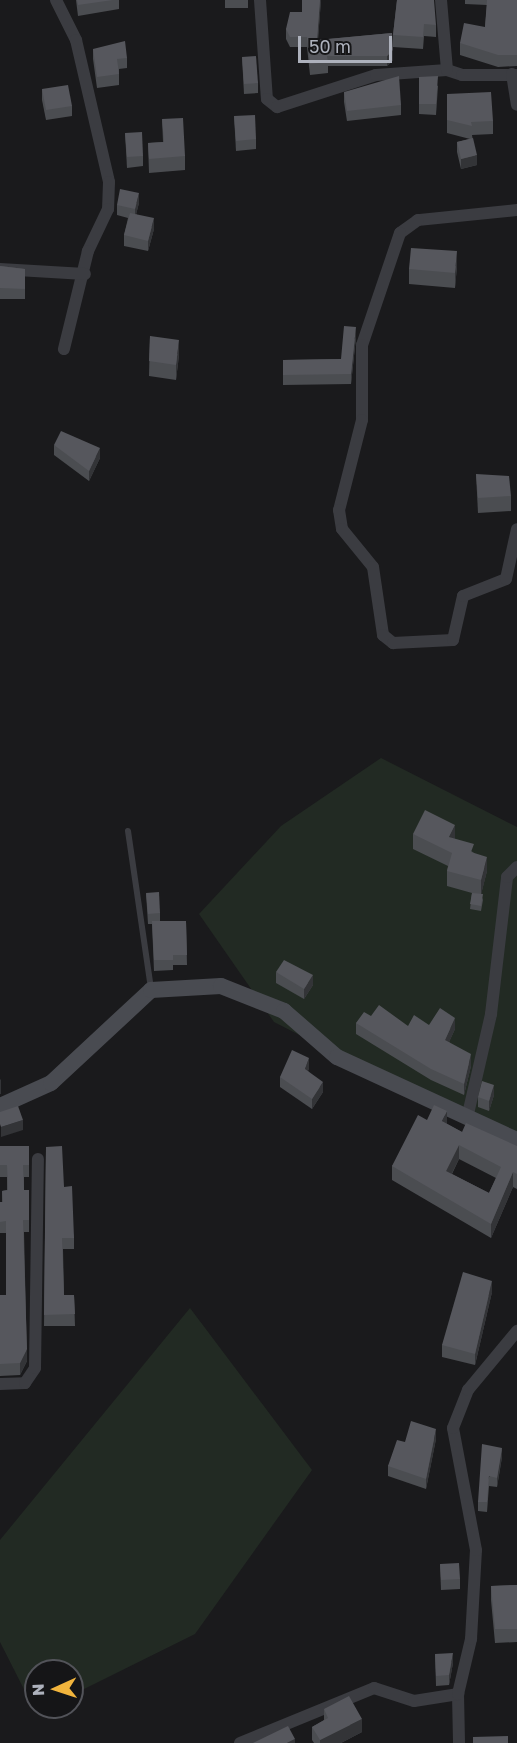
<!DOCTYPE html>
<style>
body{margin:0}
#map{position:relative;width:517px;height:1743px;overflow:hidden;background:#1a1a1c;font-family:"Golos Text",sans-serif}
div>[style]{position:absolute}
.green>*{inset:0;background:#222a23}
.lane>*{height:6px;margin:-3px;padding:0 3px;transform-origin:3px;border-radius:3px;background:#3b3c41}
.street>*{height:12px;margin:-6px;padding:0 6px;transform-origin:6px;border-radius:6px;background:#3b3c41}
.secondary>*{height:16px;margin:-8px;padding:0 8px;transform-origin:8px;border-radius:8px;background:#494b51}
.wall>*{inset:0;background:#4b4d51}
.shaded-wall>*{inset:0;background:#333437}
.building>*{inset:0;background:#56575d}
span{translate:-50% -50%;white-space:nowrap;text-align:center;line-height:1.15;-webkit-text-stroke:5px #151517;paint-order:stroke}
.north{position:absolute;left:24px;top:1659px;width:60px;height:60px;box-sizing:border-box;background:#151517;border:2px solid #525359;border-radius:50%;rotate:267deg;font-size:16px;font-weight:700;line-height:24px;text-align:center;color:#adb1bc}
.north::after{content:'';display:block;margin:auto;width:21px;height:27px;background:#f1b43d;clip-path:polygon(50% 0,100% 100%,50% 72%,0 100%)}
.scale{position:absolute;left:298px;top:36px;width:94px;height:27px;box-sizing:border-box;border:3px solid #adb1bc;border-top:0;padding-left:8px;font-size:18px;line-height:21px;white-space:nowrap;color:#adb1bc;-webkit-text-stroke:4px #151517;paint-order:stroke}
</style>
<div id="map">
<div class="green">
<div style="clip-path:polygon(381px 758px,517px 827px,517px 1146px,274px 1022px,199px 914px,281px 826px)"></div>
<div style="clip-path:polygon(190px 1308px,312px 1470px,195px 1634px,72px 1695px,72px 1671px,36px 1671px,36px 1707px,48px 1707px,36px 1713px,0 1642px,0 1540px)"></div>
</div>
<div class="lane">
<div style="left:128px;top:831px;width:160px;rotate:81.7deg"></div>
</div>
<div class="street">
<div style="left:56px;top:0;width:45px;rotate:63.4deg"></div>
<div style="left:76px;top:40px;width:146px;rotate:76.9deg"></div>
<div style="left:109px;top:182px;width:27px;rotate:92deg"></div>
<div style="left:108px;top:209px;width:47px;rotate:115.5deg"></div>
<div style="left:88px;top:251px;width:101px;rotate:103.8deg"></div>
<div style="left:260px;top:0;width:99px;rotate:86deg"></div>
<div style="left:267px;top:99px;width:13px;rotate:39deg"></div>
<div style="left:277px;top:107px;width:104px;rotate:-17.9deg"></div>
<div style="left:376px;top:75px;width:71px;rotate:-4deg"></div>
<div style="left:447px;top:70px;width:16px;rotate:18deg"></div>
<div style="left:462px;top:75px;width:55px"></div>
<div style="left:441px;top:0;width:70px;rotate:85.1deg"></div>
<div style="left:512px;top:74px;width:31px;rotate:81deg"></div>
<div style="left:517px;top:210px;width:100px;rotate:174.2deg"></div>
<div style="left:418px;top:220px;width:22px;rotate:144deg"></div>
<div style="left:400px;top:233px;width:118px;rotate:108.7deg"></div>
<div style="left:362px;top:345px;width:75px;rotate:90deg"></div>
<div style="left:362px;top:420px;width:93px;rotate:104.3deg"></div>
<div style="left:339px;top:510px;width:19px;rotate:81deg"></div>
<div style="left:342px;top:529px;width:49px;rotate:50.8deg"></div>
<div style="left:373px;top:567px;width:69px;rotate:81.6deg"></div>
<div style="left:383px;top:635px;width:13px;rotate:39deg"></div>
<div style="left:393px;top:643px;width:60px;rotate:-2.9deg"></div>
<div style="left:453px;top:640px;width:45px;rotate:-77.2deg"></div>
<div style="left:463px;top:596px;width:46px;rotate:-21.6deg"></div>
<div style="left:506px;top:579px;width:51px;rotate:-77.6deg"></div>
<div style="left:0;top:269px;width:85px;rotate:3.4deg"></div>
<div style="left:468px;top:1114px;width:103px;rotate:-77deg"></div>
<div style="left:491px;top:1014px;width:138px;rotate:-83.3deg"></div>
<div style="left:507px;top:877px;width:14px;rotate:-45deg"></div>
<div style="left:0;top:1384px;width:25px;rotate:-2deg"></div>
<div style="left:25px;top:1383px;width:18px;rotate:-56deg"></div>
<div style="left:35px;top:1368px;width:209px;rotate:-89.2deg"></div>
<div style="left:458px;top:1694px;width:49px;rotate:88.8deg"></div>
<div style="left:240px;top:1743px;width:145px;rotate:-22.3deg"></div>
<div style="left:374px;top:1688px;width:42px;rotate:18deg"></div>
<div style="left:414px;top:1701px;width:45px;rotate:-9deg"></div>
<div style="left:458px;top:1694px;width:57px;rotate:-76.7deg"></div>
<div style="left:471px;top:1639px;width:89px;rotate:-86.8deg"></div>
<div style="left:476px;top:1550px;width:124px;rotate:-100.7deg"></div>
<div style="left:453px;top:1428px;width:41px;rotate:-68.5deg"></div>
<div style="left:468px;top:1390px;width:77px;rotate:-50.3deg"></div>
</div>
<div class="secondary">
<div style="left:0;top:1106px;width:56px;rotate:-24.3deg"></div>
<div style="left:51px;top:1083px;width:137px;rotate:-42.9deg"></div>
<div style="left:151px;top:990px;width:70px;rotate:-3.3deg"></div>
<div style="left:221px;top:986px;width:68px;rotate:21.6deg"></div>
<div style="left:284px;top:1011px;width:70px;rotate:41deg"></div>
<div style="left:337px;top:1057px;width:198px;rotate:24.8deg"></div>
</div>
<div class="wall">
<div style="clip-path:polygon(76px 0,119px 0,119px 9px,78px 16px)"></div>
<div style="clip-path:polygon(225px 0,248px 0,248px 8px,225px 8px)"></div>
<div style="clip-path:polygon(302px 0,321px 0,318px 40px,392px 33px,393px 60px,387px 66px,328px 66px,328px 73px,310px 75px,307px 47px,290px 47px,286px 39px,286px 29px,302px 12px)"></div>
<div style="clip-path:polygon(397px 0,436px 25px,436px 37px,424px 36px,423px 49px,393px 47px,393px 35px)"></div>
<div style="clip-path:polygon(465px 0,517px 0,517px 66px,498px 67px,460px 55px,460px 43px,485px 27px,487px 5px,465px 4px)"></div>
<div style="clip-path:polygon(93px 49px,127px 58px,127px 68px,119px 69px,119px 85px,97px 88px,93px 59px)"></div>
<div style="clip-path:polygon(242px 57px,258px 83px,258px 93px,244px 94px)"></div>
<div style="clip-path:polygon(419px 77px,438px 86px,436px 115px,419px 114px)"></div>
<div style="clip-path:polygon(42px 89px,72px 106px,72px 116px,46px 120px,42px 100px)"></div>
<div style="clip-path:polygon(344px 92px,401px 105px,401px 115px,347px 121px,344px 102px)"></div>
<div style="clip-path:polygon(447px 94px,493px 121px,493px 134px,472px 135px,477px 165px,461px 169px,457px 152px,457px 142px,470px 139px,447px 133px)"></div>
<div style="clip-path:polygon(234px 116px,256px 139px,256px 149px,236px 151px)"></div>
<div style="clip-path:polygon(162px 119px,185px 156px,185px 170px,149px 173px,148px 143px,163px 142px)"></div>
<div style="clip-path:polygon(125px 133px,143px 156px,143px 166px,127px 168px)"></div>
<div style="clip-path:polygon(139px 203px,136px 214px,154px 229px,148px 251px,124px 246px,124px 235px,128px 218px,117px 215px,117px 205px)"></div>
<div style="clip-path:polygon(0 266px,25px 269px,25px 299px,0 299px)"></div>
<div style="clip-path:polygon(457px 266px,455px 288px,409px 284px,409px 269px)"></div>
<div style="clip-path:polygon(150px 336px,179px 355px,176px 380px,149px 376px)"></div>
<div style="clip-path:polygon(356px 337px,351px 384px,283px 385px,283px 360px,341px 359px)"></div>
<div style="clip-path:polygon(54px 445px,100px 458px,89px 481px,54px 455px)"></div>
<div style="clip-path:polygon(476px 474px,511px 496px,511px 511px,478px 513px)"></div>
<div style="clip-path:polygon(413px 834px,455px 839px,474px 853px,487px 871px,481px 894px,483px 900px,481px 911px,470px 909px,472px 893px,447px 886px,447px 871px,448px 866px,413px 849px)"></div>
<div style="clip-path:polygon(146px 893px,160px 913px,160px 921px,186px 921px,187px 965px,173px 965px,173px 970px,154px 971px,152px 924px,148px 924px)"></div>
<div style="clip-path:polygon(276px 972px,313px 985px,304px 999px,276px 983px)"></div>
<div style="clip-path:polygon(371px 1016px,408px 1026px,429px 1025px,455px 1029px,449px 1042px,471px 1066px,464px 1095px,431px 1080px,356px 1034px,356px 1023px)"></div>
<div style="clip-path:polygon(309px 1068px,308px 1071px,323px 1092px,312px 1109px,280px 1087px,280px 1077px)"></div>
<div style="clip-path:polygon(494px 1095px,489px 1111px,478px 1107px,478px 1097px)"></div>
<div style="clip-path:polygon(evenodd,427px 1120px,447px 1124px,462px 1132px,517px 1146px,517px 1189px,513px 1187px,491px 1238px,392px 1180px,392px 1166px,427px 1120px,459px 1159px,496px 1178px,489px 1193px,452px 1174px,459px 1159px)"></div>
<div style="clip-path:polygon(0 1146px,29px 1146px,29px 1177px,24px 1177px,24px 1190px,29px 1190px,29px 1232px,24px 1232px,27px 1361px,20px 1375px,0 1376px,0 1295px,6px 1295px,6px 1233px,0 1233px,0 1202px,2px 1202px,2px 1191px,7px 1190px,7px 1177px,0 1177px)"></div>
<div style="clip-path:polygon(46px 1147px,64px 1187px,74px 1238px,74px 1249px,63px 1249px,64px 1295px,74px 1295px,75px 1326px,44px 1326px)"></div>
<div style="clip-path:polygon(492px 1292px,475px 1365px,442px 1357px,442px 1345px)"></div>
<div style="clip-path:polygon(436px 1439px,426px 1489px,388px 1476px,388px 1466px,405px 1442px)"></div>
<div style="clip-path:polygon(502px 1448px,502px 1457px,497px 1487px,489px 1486px,487px 1512px,478px 1511px,478px 1502px)"></div>
<div style="clip-path:polygon(440px 1564px,460px 1579px,460px 1589px,441px 1590px)"></div>
<div style="clip-path:polygon(517px 1585px,517px 1642px,495px 1643px,491px 1600px,491px 1586px)"></div>
<div style="clip-path:polygon(435px 1654px,453px 1663px,449px 1685px,436px 1686px)"></div>
<div style="clip-path:polygon(324px 1709px,362px 1732px,341px 1743px,314px 1743px,312px 1740px,312px 1727px,324px 1720px)"></div>
</div>
<div class="shaded-wall">
<div style="clip-path:polygon(320px 0,321px 0,317px 50px,317px 40px)"></div>
<div style="clip-path:polygon(393px 50px,393px 60px,387px 66px,387px 56px)"></div>
<div style="clip-path:polygon(477px 155px,477px 165px,461px 169px,461px 159px)"></div>
<div style="clip-path:polygon(139px 193px,139px 203px,135px 219px,135px 209px)"></div>
<div style="clip-path:polygon(154px 218px,154px 229px,148px 251px,148px 241px)"></div>
<div style="clip-path:polygon(457px 251px,457px 266px,455px 288px,455px 273px)"></div>
<div style="clip-path:polygon(356px 327px,356px 337px,351px 384px,351px 374px)"></div>
<div style="clip-path:polygon(179px 340px,179px 355px,176px 380px,176px 365px)"></div>
<div style="clip-path:polygon(100px 448px,100px 458px,89px 481px,89px 471px)"></div>
<div style="clip-path:polygon(455px 825px,455px 840px,449px 837px)"></div>
<div style="clip-path:polygon(487px 857px,487px 871px,481px 895px,481px 880px)"></div>
<div style="clip-path:polygon(313px 975px,313px 985px,304px 999px,304px 989px)"></div>
<div style="clip-path:polygon(455px 1018px,455px 1029px,445px 1051px,445px 1040px)"></div>
<div style="clip-path:polygon(471px 1054px,471px 1066px,464px 1095px,464px 1084px)"></div>
<div style="clip-path:polygon(309px 1058px,309px 1068px,305px 1079px,305px 1069px)"></div>
<div style="clip-path:polygon(1px 1079px,1px 1094px,0 1094px,0 1080px)"></div>
<div style="clip-path:polygon(323px 1082px,323px 1092px,312px 1109px,312px 1099px)"></div>
<div style="clip-path:polygon(494px 1085px,494px 1095px,489px 1111px,489px 1101px)"></div>
<div style="clip-path:polygon(447px 1111px,447px 1125px,442px 1121px)"></div>
<div style="clip-path:polygon(23px 1120px,23px 1130px,1px 1137px,1px 1127px)"></div>
<div style="clip-path:polygon(459px 1145px,459px 1159px,446px 1185px,446px 1171px)"></div>
<div style="clip-path:polygon(513px 1172px,513px 1187px,491px 1238px,491px 1224px)"></div>
<div style="clip-path:polygon(492px 1281px,492px 1292px,475px 1365px,475px 1354px)"></div>
<div style="clip-path:polygon(27px 1349px,27px 1361px,20px 1375px,20px 1363px)"></div>
<div style="clip-path:polygon(436px 1429px,436px 1439px,426px 1489px,426px 1479px)"></div>
<div style="clip-path:polygon(502px 1448px,502px 1457px,497px 1487px,497px 1478px)"></div>
<div style="clip-path:polygon(453px 1653px,453px 1663px,449px 1685px,449px 1675px)"></div>
<div style="clip-path:polygon(362px 1719px,362px 1732px,341px 1743px,320px 1743px,320px 1740px)"></div>
<div style="clip-path:polygon(295px 1739px,295px 1743px,287px 1743px)"></div>
</div>
<div class="building">
<div style="clip-path:polygon(77px 0,113px 0,78px 5px)"></div>
<div style="clip-path:polygon(302px 0,320px 0,317px 40px,392px 33px,393px 50px,387px 56px,327px 56px,328px 62px,310px 64px,307px 37px,290px 37px,286px 29px,290px 12px,302px 12px)"></div>
<div style="clip-path:polygon(397px 0,434px 0,436px 25px,424px 24px,423px 37px,393px 35px)"></div>
<div style="clip-path:polygon(487px 0,517px 0,517px 55px,498px 55px,460px 43px,464px 23px,485px 27px)"></div>
<div style="clip-path:polygon(125px 41px,127px 58px,117px 59px,119px 74px,97px 77px,93px 49px)"></div>
<div style="clip-path:polygon(256px 56px,258px 83px,244px 84px,242px 57px)"></div>
<div style="clip-path:polygon(399px 76px,401px 105px,347px 111px,344px 92px)"></div>
<div style="clip-path:polygon(438px 76px,436px 104px,419px 104px,419px 77px)"></div>
<div style="clip-path:polygon(68px 85px,72px 106px,46px 110px,42px 89px)"></div>
<div style="clip-path:polygon(491px 92px,493px 121px,471px 122px,472px 126px,447px 120px,447px 94px)"></div>
<div style="clip-path:polygon(255px 115px,256px 139px,236px 141px,234px 116px)"></div>
<div style="clip-path:polygon(183px 118px,185px 156px,149px 159px,148px 143px,164px 142px,162px 119px)"></div>
<div style="clip-path:polygon(142px 132px,143px 156px,127px 157px,125px 133px)"></div>
<div style="clip-path:polygon(473px 138px,477px 155px,461px 159px,457px 142px)"></div>
<div style="clip-path:polygon(120px 189px,139px 193px,135px 209px,117px 205px)"></div>
<div style="clip-path:polygon(130px 213px,154px 218px,148px 241px,124px 235px)"></div>
<div style="clip-path:polygon(411px 248px,457px 251px,455px 273px,409px 269px)"></div>
<div style="clip-path:polygon(0 266px,25px 269px,25px 289px,0 288px)"></div>
<div style="clip-path:polygon(344px 326px,356px 327px,351px 374px,283px 375px,283px 360px,341px 359px)"></div>
<div style="clip-path:polygon(150px 336px,179px 340px,176px 365px,149px 361px)"></div>
<div style="clip-path:polygon(61px 431px,100px 448px,89px 471px,54px 445px)"></div>
<div style="clip-path:polygon(476px 474px,509px 476px,511px 496px,478px 498px)"></div>
<div style="clip-path:polygon(425px 810px,455px 825px,449px 837px,474px 844px,471px 852px,487px 857px,481px 880px,447px 871px,452px 853px,413px 834px)"></div>
<div style="clip-path:polygon(159px 892px,160px 913px,148px 914px,146px 893px)"></div>
<div style="clip-path:polygon(472px 893px,483px 894px,481px 906px,470px 904px)"></div>
<div style="clip-path:polygon(152px 921px,186px 921px,187px 955px,173px 955px,173px 960px,154px 960px)"></div>
<div style="clip-path:polygon(284px 960px,313px 975px,304px 989px,276px 972px)"></div>
<div style="clip-path:polygon(379px 1005px,408px 1026px,414px 1015px,429px 1025px,440px 1008px,455px 1018px,445px 1040px,471px 1054px,464px 1084px,431px 1069px,356px 1023px,364px 1012px,371px 1016px)"></div>
<div style="clip-path:polygon(292px 1050px,309px 1058px,305px 1069px,323px 1082px,312px 1099px,280px 1077px)"></div>
<div style="clip-path:polygon(482px 1081px,494px 1085px,489px 1101px,478px 1097px)"></div>
<div style="clip-path:polygon(evenodd,434px 1105px,447px 1111px,442px 1121px,462px 1132px,466px 1123px,517px 1146px,517px 1174px,513px 1172px,491px 1224px,392px 1166px,418px 1115px,427px 1120px,434px 1105px,459px 1145px,501px 1167px,489px 1193px,446px 1171px,459px 1145px)"></div>
<div style="clip-path:polygon(18px 1106px,23px 1120px,1px 1127px,0 1124px,0 1112px)"></div>
<div style="clip-path:polygon(0 1146px,29px 1146px,29px 1165px,23px 1165px,24px 1190px,29px 1190px,29px 1220px,23px 1220px,27px 1349px,20px 1363px,0 1364px,0 1295px,6px 1295px,6px 1221px,0 1222px,0 1202px,3px 1202px,2px 1191px,8px 1190px,7px 1165px,0 1165px)"></div>
<div style="clip-path:polygon(62px 1146px,64px 1187px,72px 1186px,74px 1238px,62px 1238px,64px 1295px,74px 1295px,75px 1314px,44px 1315px,46px 1147px)"></div>
<div style="clip-path:polygon(463px 1272px,492px 1281px,475px 1354px,442px 1345px)"></div>
<div style="clip-path:polygon(411px 1421px,436px 1429px,426px 1479px,388px 1466px,397px 1440px,405px 1442px)"></div>
<div style="clip-path:polygon(482px 1444px,502px 1448px,497px 1478px,489px 1476px,487px 1502px,478px 1502px)"></div>
<div style="clip-path:polygon(459px 1563px,460px 1579px,441px 1580px,440px 1564px)"></div>
<div style="clip-path:polygon(517px 1585px,517px 1629px,495px 1629px,491px 1586px)"></div>
<div style="clip-path:polygon(453px 1653px,449px 1675px,436px 1676px,435px 1654px)"></div>
<div style="clip-path:polygon(349px 1696px,362px 1719px,320px 1740px,312px 1727px,328px 1718px,324px 1709px)"></div>
<div style="clip-path:polygon(288px 1726px,295px 1739px,287px 1743px,253px 1743px)"></div>
<div style="clip-path:polygon(508px 1736px,508px 1743px,473px 1743px,473px 1737px)"></div>
</div>
<div class="north">N</div>
<div class="scale">50 m</div>
</div>
